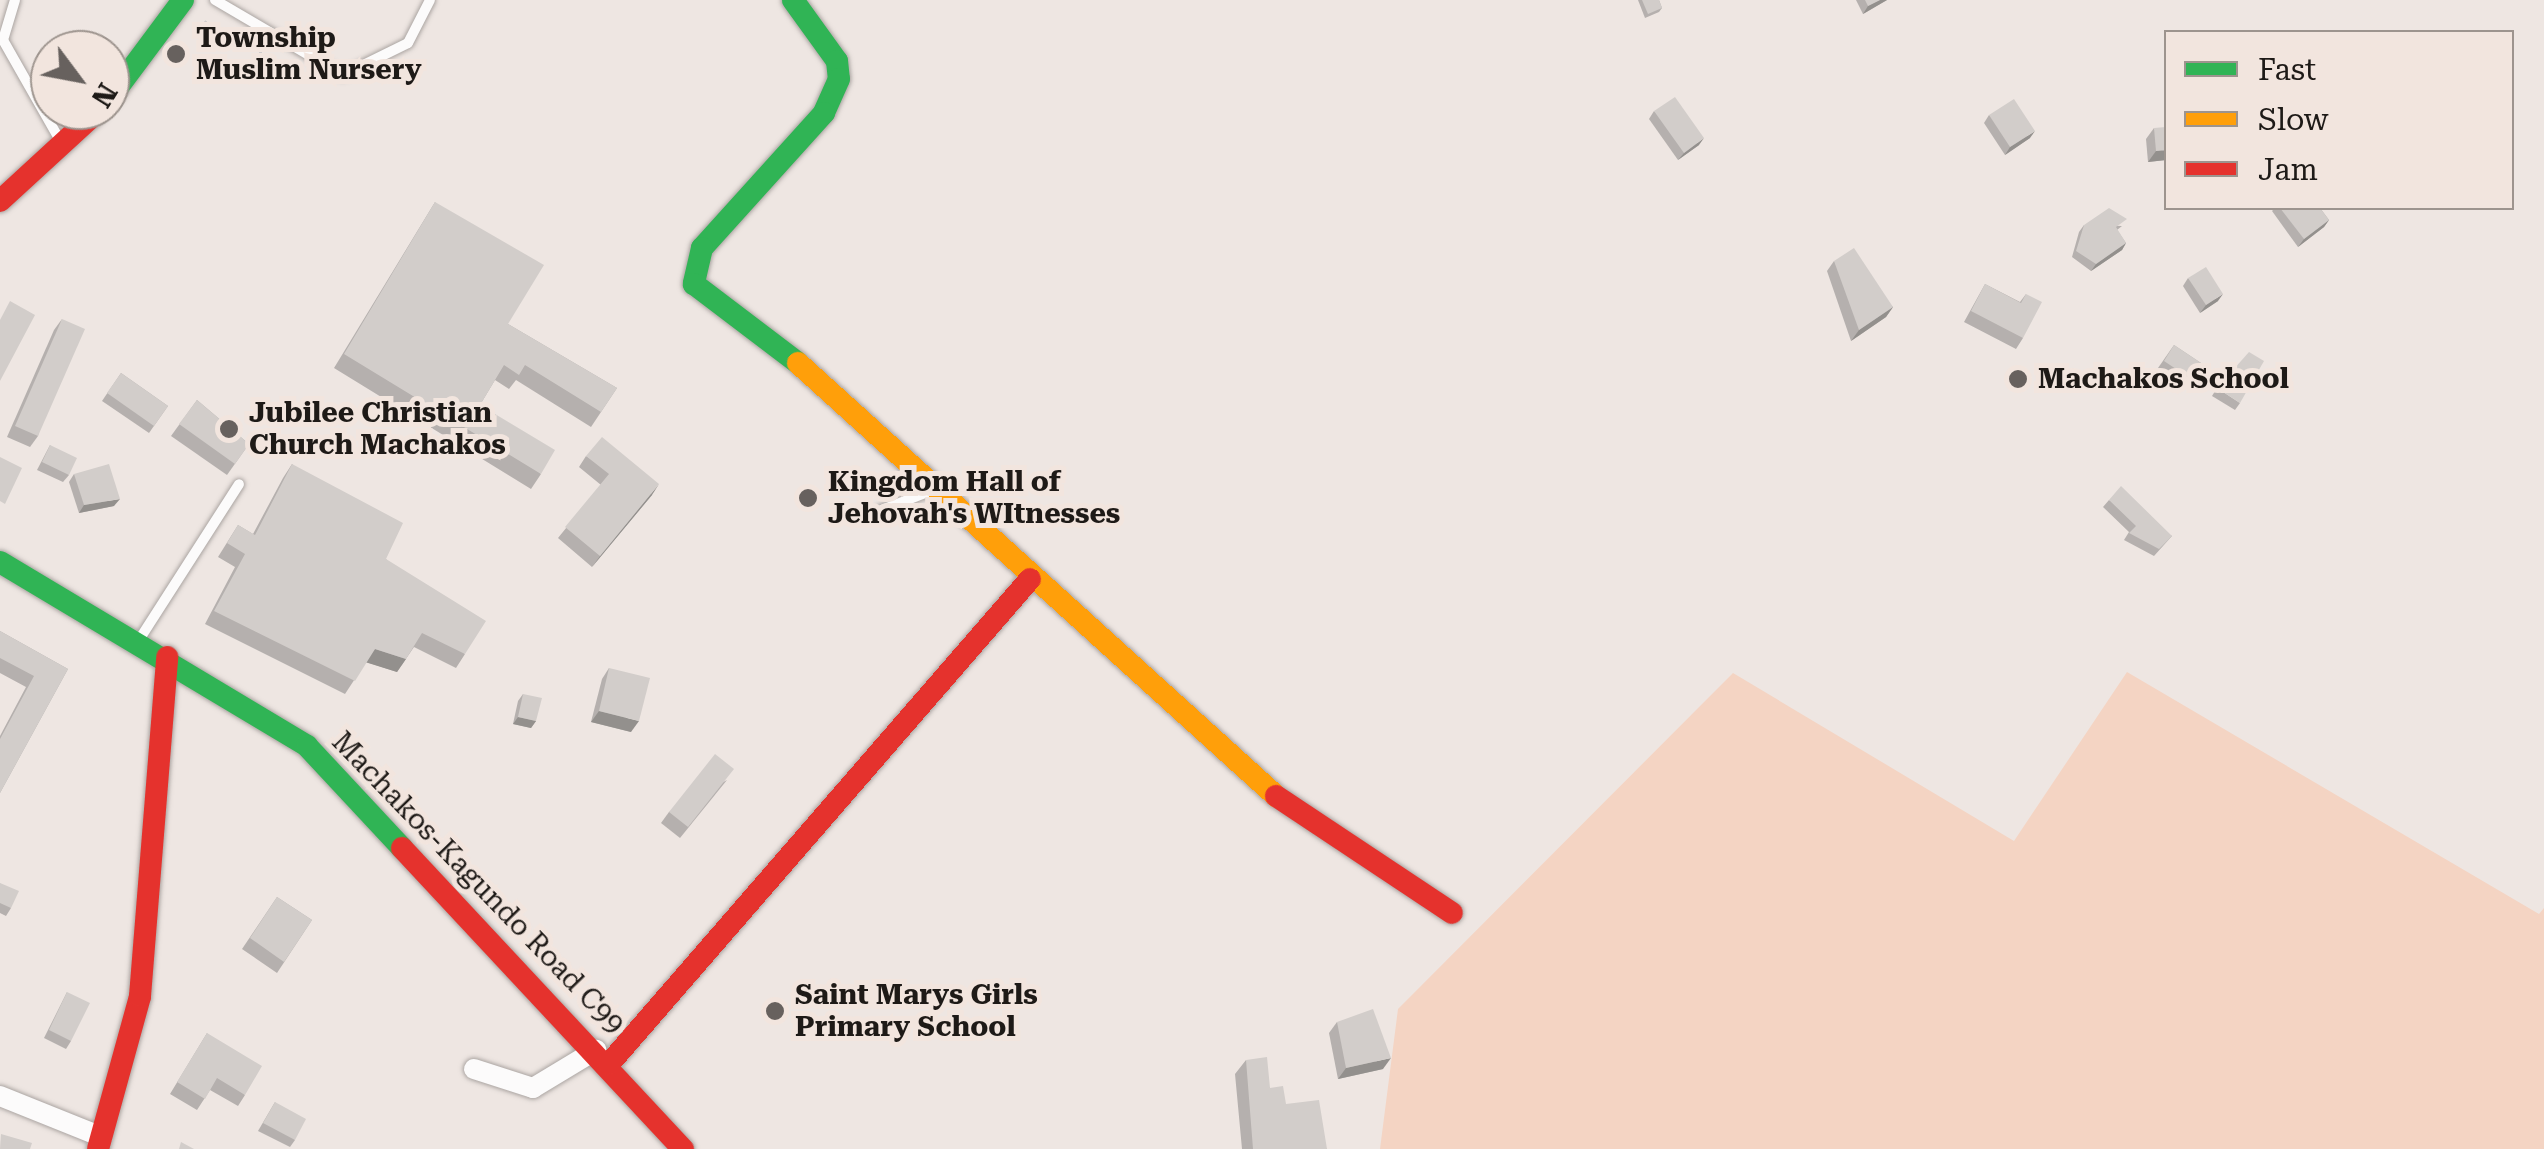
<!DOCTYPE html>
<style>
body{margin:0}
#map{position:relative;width:2544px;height:1149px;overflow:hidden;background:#eee6e2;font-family:"Roboto Serif",serif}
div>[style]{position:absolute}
.green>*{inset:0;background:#f4d4c3}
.path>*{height:4px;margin-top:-2px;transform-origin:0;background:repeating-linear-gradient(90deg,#cfcccc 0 2.5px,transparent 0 10.5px)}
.roads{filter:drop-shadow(0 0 2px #aba5a2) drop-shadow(0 0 2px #aba5a2)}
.lane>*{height:10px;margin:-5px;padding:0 5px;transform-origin:5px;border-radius:5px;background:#fcfbfb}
.street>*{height:20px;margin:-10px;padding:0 10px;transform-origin:10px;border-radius:10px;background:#fcfbfb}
.fast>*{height:22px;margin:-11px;padding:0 11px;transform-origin:11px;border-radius:11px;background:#30b455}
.slow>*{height:22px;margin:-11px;padding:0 11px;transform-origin:11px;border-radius:11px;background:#ff9f0a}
.jam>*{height:22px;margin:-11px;padding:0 11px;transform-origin:11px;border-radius:11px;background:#e5322d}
.wall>*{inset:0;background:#b5b0ae}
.shaded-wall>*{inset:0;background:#93908d}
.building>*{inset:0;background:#d2cdca}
.dots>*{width:28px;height:28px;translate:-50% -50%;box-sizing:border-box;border:5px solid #f2e5de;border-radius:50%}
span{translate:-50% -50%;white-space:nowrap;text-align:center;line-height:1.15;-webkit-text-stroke:10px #f2e5de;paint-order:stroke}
.poi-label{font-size:28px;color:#1e1a17;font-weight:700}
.left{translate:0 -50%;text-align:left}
.street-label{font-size:28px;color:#1e1a17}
.legend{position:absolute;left:2164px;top:30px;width:350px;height:180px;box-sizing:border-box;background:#f2e5de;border:2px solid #9d948e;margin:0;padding:12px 18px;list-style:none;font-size:30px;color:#1e1a17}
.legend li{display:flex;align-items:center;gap:20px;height:50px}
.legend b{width:50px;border:2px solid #9d948e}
.north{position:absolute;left:30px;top:30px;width:100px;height:100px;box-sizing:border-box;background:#f2e5de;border:2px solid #9d948e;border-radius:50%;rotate:122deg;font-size:28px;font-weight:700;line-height:40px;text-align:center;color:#1e1a17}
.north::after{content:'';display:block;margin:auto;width:35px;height:45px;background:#67615e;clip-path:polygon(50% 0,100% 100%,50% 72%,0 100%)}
</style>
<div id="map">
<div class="green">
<div style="clip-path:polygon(2127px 672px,2539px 914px,2544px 908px,2544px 1149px,1380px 1149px,1398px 1009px,1733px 673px,2014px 841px)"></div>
</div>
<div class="path">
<div style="left:204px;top:22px;width:128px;rotate:28deg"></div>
</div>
<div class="roads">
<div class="lane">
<div style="left:15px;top:0;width:42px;rotate:106.7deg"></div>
<div style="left:3px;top:40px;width:112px;rotate:60.4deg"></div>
<div style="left:215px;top:0;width:148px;rotate:30.4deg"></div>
<div style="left:343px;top:75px;width:72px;rotate:-26.2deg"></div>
<div style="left:408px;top:43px;width:48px;rotate:-62.9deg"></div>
<div style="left:879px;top:511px;width:60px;rotate:-21.4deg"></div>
<div style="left:139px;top:640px;width:185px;rotate:-57.3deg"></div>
</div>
<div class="street">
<div style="left:474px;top:1069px;width:62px;rotate:17.9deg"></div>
<div style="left:533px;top:1088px;width:74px;rotate:-31.1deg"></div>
<div style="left:0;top:1096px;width:110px;rotate:21.9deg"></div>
</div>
<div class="fast">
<div style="left:793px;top:0;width:75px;rotate:54.2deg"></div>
<div style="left:837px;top:61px;width:18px;rotate:84deg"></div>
<div style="left:839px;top:79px;width:37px;rotate:114deg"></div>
<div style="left:824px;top:113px;width:182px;rotate:132.1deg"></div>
<div style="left:702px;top:248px;width:37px;rotate:103deg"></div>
<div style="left:694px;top:284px;width:131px;rotate:37.2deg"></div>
<div style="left:110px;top:98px;width:122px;rotate:-53.3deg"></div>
<div style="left:0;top:562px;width:358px;rotate:30.9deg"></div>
<div style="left:307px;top:746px;width:139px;rotate:47deg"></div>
</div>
<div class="slow">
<div style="left:798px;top:363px;width:645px;rotate:42.17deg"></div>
</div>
<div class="jam">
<div style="left:0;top:201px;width:134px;rotate:-42.6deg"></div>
<div style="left:1276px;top:796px;width:211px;rotate:33.6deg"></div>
<div style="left:402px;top:848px;width:412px;rotate:47deg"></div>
<div style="left:609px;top:1064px;width:642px;rotate:-49.04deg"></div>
<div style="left:98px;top:1149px;width:159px;rotate:-74.6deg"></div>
<div style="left:140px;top:996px;width:340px;rotate:-85.4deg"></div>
</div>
</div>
<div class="wall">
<div style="clip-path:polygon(1638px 0,1659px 0,1662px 8px,1659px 12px,1645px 18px)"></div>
<div style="clip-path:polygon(1856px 0,1887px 0,1863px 14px)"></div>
<div style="clip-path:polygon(1654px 111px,1699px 145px,1678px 160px,1649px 119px)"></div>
<div style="clip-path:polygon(1989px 115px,2030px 138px,2005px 155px,1984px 123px)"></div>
<div style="clip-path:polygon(2154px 128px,2166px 160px,2148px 162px,2146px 139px)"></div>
<div style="clip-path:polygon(435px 202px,508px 324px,617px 388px,591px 427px,516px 380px,509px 389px,495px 380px,480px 405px,541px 474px,531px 489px,334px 368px)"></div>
<div style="clip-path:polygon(2275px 208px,2320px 208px,2329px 220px,2324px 227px,2298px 247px,2272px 211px)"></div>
<div style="clip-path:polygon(2084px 225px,2122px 226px,2117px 230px,2126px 243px,2122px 250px,2091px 271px,2072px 257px,2079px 232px)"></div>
<div style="clip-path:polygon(1834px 261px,1893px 307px,1886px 317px,1851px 341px,1827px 271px)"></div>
<div style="clip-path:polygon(2188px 278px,2218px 301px,2200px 313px,2183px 286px)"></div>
<div style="clip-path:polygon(1985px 284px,2020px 302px,2026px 294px,2023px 338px,2016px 349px,1964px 322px)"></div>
<div style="clip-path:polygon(62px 319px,38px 436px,30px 447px,7px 437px,54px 330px)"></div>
<div style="clip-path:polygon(2174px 345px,2204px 365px,2189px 388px,2158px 368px)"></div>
<div style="clip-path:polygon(121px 373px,168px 406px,149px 433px,102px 401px)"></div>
<div style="clip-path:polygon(2217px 388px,2240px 403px,2235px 410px,2212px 396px)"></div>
<div style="clip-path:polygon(197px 400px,249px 444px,227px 475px,171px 436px)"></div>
<div style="clip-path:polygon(50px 445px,69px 475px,63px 482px,37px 470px)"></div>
<div style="clip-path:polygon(586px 456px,652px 495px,592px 567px,558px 538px,601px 485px,579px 467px)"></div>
<div style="clip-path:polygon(292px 464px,386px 559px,465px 654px,456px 668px,414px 647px,397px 672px,366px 662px,345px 694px,205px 624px,235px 567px,218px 557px,238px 525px,253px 534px,283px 478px)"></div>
<div style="clip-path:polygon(74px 474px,114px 506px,79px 513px,69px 482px)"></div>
<div style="clip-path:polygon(2109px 500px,2172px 536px,2154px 556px,2124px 540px,2129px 532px,2103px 507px)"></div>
<div style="clip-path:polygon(0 631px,68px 669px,0 793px,0 736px,26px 687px,0 673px)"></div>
<div style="clip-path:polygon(609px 668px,631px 732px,591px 722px,602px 679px)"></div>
<div style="clip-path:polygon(523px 694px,536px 721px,531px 728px,513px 724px,518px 701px)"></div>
<div style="clip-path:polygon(727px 780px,680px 838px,661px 823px,669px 812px)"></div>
<div style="clip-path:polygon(0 883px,11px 908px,6px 916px,0 913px)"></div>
<div style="clip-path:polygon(277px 897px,312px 920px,277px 973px,242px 949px)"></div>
<div style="clip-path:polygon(67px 992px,71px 1041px,66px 1049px,44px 1038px)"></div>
<div style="clip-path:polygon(1337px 1022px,1383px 1069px,1338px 1079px,1329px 1033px)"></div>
<div style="clip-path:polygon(207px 1033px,245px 1095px,238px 1106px,210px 1090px,197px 1110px,170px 1094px)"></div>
<div style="clip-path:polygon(1246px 1060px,1270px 1088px,1327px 1149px,1242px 1149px,1235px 1074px)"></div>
<div style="clip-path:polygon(275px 1102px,295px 1140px,290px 1147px,258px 1131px)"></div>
</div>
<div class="shaded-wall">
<div style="clip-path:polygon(1880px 0,1887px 0,1863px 14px,1868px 6px)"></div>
<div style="clip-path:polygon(2035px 131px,2030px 138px,2005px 155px,2010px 147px)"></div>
<div style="clip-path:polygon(1704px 138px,1699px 145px,1678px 160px,1684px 153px)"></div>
<div style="clip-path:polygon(2166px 150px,2166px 160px,2148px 162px,2156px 151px)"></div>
<div style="clip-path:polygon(2329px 220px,2324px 227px,2298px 247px,2304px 239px)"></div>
<div style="clip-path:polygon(2126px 243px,2122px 250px,2091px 271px,2096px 264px)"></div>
<div style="clip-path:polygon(2223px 294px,2218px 301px,2200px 313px,2206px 305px)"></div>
<div style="clip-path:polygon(1893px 307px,1886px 317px,1851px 341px,1859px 330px)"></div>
<div style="clip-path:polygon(659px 484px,652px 495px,592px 567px,600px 556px)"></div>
<div style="clip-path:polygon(120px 499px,114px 506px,79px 513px,84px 505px)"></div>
<div style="clip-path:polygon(375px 649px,406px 659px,397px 672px,365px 662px)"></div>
<div style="clip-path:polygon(599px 711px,639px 721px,631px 732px,591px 722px)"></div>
<div style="clip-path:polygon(518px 717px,536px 721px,531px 728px,513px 724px)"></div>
<div style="clip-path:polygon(1391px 1058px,1383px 1069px,1338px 1079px,1346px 1068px)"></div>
</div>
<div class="building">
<div style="clip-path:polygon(1642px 0,1659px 0,1662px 8px,1648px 14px)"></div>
<div style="clip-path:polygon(1865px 0,1880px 0,1868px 6px)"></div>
<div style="clip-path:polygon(1675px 97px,1704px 138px,1684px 153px,1654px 111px)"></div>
<div style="clip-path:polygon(2014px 99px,2035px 131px,2010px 147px,1989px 115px)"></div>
<div style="clip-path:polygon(2166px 127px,2166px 150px,2156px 151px,2154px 128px)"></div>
<div style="clip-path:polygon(435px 202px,544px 265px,508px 324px,617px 388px,601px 412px,525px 365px,519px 375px,504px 365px,480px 405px,555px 450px,541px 474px,344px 354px)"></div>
<div style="clip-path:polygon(2109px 208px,2127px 219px,2116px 227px,2126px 243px,2096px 264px,2076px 251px,2084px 225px)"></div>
<div style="clip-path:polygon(2280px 208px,2320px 208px,2329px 220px,2304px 239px)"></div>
<div style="clip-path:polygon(1854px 248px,1893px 307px,1859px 330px,1834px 261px)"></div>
<div style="clip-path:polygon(2206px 267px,2223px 294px,2206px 305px,2188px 278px)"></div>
<div style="clip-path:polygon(1985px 284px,2021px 303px,2026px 294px,2042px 302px,2023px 338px,1971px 311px)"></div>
<div style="clip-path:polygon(10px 301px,35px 315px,0 381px,0 320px)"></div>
<div style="clip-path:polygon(62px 319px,85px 329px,38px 436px,15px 426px)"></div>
<div style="clip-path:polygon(2174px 345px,2204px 365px,2194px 381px,2164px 361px)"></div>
<div style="clip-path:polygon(2249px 352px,2264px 361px,2240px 403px,2217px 388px)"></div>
<div style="clip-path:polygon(121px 373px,168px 406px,154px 426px,107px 393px)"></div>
<div style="clip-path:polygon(197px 400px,249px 444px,235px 464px,179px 424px)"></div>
<div style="clip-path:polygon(602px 437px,659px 484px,600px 556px,565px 527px,609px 474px,586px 456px)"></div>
<div style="clip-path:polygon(50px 445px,77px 458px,69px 475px,42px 462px)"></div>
<div style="clip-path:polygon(0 457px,22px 468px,5px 504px,0 501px)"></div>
<div style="clip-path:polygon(109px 464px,120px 499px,84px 505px,74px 474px)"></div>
<div style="clip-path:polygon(292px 464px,403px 523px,386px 559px,486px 621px,465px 654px,422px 633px,406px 659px,375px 649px,355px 681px,214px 611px,245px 554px,227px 543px,238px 525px,255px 535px)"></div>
<div style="clip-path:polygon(2121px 486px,2172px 536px,2159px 549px,2129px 533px,2136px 526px,2109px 500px)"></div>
<div style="clip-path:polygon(0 631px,68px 669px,0 793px,0 739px,34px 676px,0 658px)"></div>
<div style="clip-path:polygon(609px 668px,650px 678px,639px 721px,599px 711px)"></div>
<div style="clip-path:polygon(523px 694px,542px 698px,536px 721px,518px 717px)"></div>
<div style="clip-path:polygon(715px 754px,734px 769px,688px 827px,669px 812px)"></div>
<div style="clip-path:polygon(0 883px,19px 891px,11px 908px,0 903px)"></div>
<div style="clip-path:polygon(277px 897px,312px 920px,284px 962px,250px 938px)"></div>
<div style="clip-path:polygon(67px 992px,90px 1003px,71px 1041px,49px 1030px)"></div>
<div style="clip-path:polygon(1373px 1009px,1391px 1058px,1346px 1068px,1337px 1022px)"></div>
<div style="clip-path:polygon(207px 1033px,262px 1066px,245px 1095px,217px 1078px,205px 1099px,177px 1082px)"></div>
<div style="clip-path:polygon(1267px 1057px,1270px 1088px,1283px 1086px,1286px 1104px,1319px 1100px,1327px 1149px,1253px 1149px,1246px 1060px)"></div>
<div style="clip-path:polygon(275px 1102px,306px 1119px,295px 1140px,263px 1123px)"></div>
<div style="clip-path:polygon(1px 1134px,32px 1143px,30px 1149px,0 1149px)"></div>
<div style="clip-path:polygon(181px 1142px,194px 1149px,179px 1149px)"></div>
</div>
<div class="dots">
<div style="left:176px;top:54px;background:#67615e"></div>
<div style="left:2018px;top:379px;background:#67615e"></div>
<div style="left:229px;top:429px;background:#67615e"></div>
<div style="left:808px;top:498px;background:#67615e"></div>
<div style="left:775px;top:1011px;background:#67615e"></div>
</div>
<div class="poi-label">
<span class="left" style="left:196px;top:54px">Township<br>Muslim Nursery</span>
<span class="left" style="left:2038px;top:379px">Machakos School</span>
<span class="left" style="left:249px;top:429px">Jubilee Christian<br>Church Machakos</span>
<span class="left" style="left:828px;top:498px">Kingdom Hall of<br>Jehovah's WItnesses</span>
<span class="left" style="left:795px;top:1011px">Saint Marys Girls<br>Primary School</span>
</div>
<div class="street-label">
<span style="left:478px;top:883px;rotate:46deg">Machakos-Kagundo Road C99</span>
</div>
<ul class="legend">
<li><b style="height:12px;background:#30b455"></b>Fast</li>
<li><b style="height:12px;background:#ff9f0a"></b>Slow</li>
<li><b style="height:12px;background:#e5322d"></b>Jam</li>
</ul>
<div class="north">N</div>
</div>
